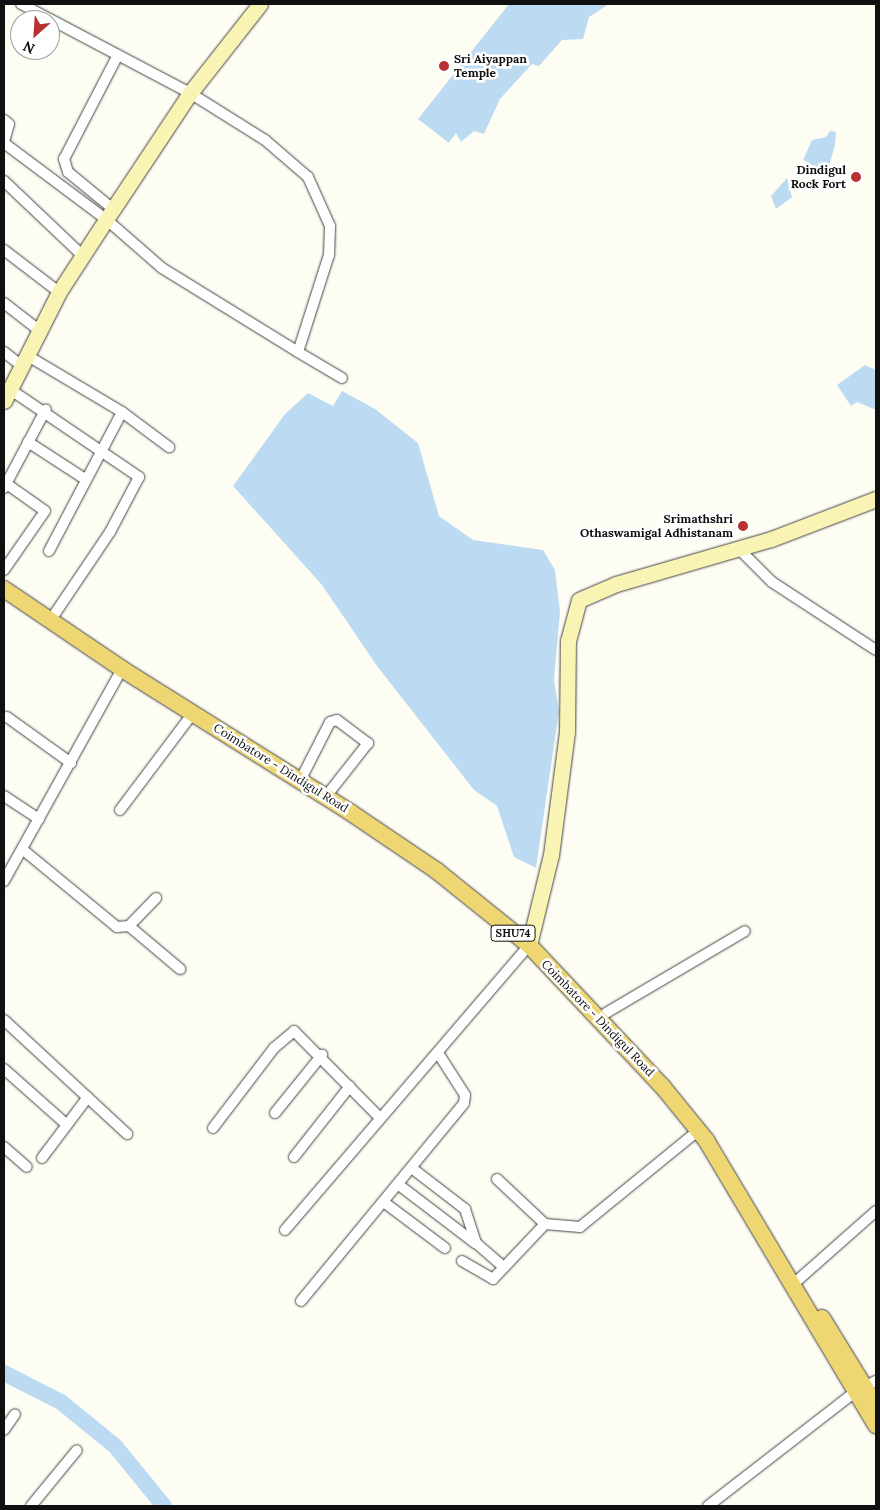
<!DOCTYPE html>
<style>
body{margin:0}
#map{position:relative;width:880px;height:1510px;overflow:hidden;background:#fefdf4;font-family:Lora,serif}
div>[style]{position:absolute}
.water>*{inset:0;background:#bcdbf2}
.river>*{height:16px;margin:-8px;padding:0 8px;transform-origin:8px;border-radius:8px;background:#bcdbf2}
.roads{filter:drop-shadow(0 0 1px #434343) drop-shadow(0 0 1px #434343)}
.street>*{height:10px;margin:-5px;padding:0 5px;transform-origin:5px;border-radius:5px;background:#fff}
.secondary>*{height:15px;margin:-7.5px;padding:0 7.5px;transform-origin:7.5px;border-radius:7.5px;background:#f9f4b4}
.primary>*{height:16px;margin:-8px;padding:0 8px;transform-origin:8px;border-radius:8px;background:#eed673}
.dots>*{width:14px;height:14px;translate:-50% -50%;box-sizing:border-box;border:2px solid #fff;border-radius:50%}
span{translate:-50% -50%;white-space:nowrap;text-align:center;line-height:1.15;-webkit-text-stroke:5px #fff;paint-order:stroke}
.shield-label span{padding:1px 4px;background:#fff;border:1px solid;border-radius:4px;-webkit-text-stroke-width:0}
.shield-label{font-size:11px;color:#101010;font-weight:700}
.poi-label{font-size:12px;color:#101010;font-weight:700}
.left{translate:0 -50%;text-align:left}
.right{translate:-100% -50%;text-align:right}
.street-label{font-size:12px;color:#101010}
.frame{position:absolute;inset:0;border:5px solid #101010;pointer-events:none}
.north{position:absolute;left:10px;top:10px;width:50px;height:50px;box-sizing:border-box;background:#fff;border:1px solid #9f9f9f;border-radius:50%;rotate:206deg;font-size:14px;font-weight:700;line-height:20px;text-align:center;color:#101010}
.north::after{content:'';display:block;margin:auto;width:18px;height:22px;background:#b73132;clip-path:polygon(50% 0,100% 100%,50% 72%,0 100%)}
</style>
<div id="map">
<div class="water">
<div style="clip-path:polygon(509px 4px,609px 4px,589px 17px,583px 39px,562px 40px,539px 66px,532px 64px,500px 99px,484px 134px,474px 131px,461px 142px,456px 133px,449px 143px,418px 119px)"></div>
<div style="clip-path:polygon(830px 131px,836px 132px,835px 145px,829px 166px,821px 170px,803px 160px,812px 140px,826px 137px)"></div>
<div style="clip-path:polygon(787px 178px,792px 197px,776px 209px,771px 196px)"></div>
<div style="clip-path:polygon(865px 365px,876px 370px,876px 433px,876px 410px,857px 402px,851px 406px,837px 385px)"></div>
<div style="clip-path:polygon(342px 391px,375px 409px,418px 443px,439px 516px,473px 540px,543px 550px,555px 570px,560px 612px,554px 680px,559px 711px,536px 868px,514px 857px,497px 806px,474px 790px,377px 666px,322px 585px,233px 486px,285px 414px,308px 393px,333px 406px)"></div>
</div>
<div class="river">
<div style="left:4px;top:1373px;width:64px;rotate:27deg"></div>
<div style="left:61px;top:1402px;width:70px;rotate:39.2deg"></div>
<div style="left:115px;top:1446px;width:77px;rotate:50.8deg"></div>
</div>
<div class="roads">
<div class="street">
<div style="left:4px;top:120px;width:6px;rotate:39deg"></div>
<div style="left:9px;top:124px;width:19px;rotate:106deg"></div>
<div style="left:4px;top:143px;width:129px;rotate:36.8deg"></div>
<div style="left:107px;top:220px;width:73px;rotate:41.1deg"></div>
<div style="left:162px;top:268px;width:160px;rotate:31.7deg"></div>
<div style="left:298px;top:352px;width:102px;rotate:-72.3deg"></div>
<div style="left:329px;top:255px;width:29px;rotate:-88deg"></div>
<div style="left:330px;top:226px;width:54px;rotate:-114.2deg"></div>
<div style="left:308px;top:177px;width:57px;rotate:-139.3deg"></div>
<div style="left:265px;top:140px;width:89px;rotate:-147.9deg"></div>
<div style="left:190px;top:93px;width:191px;rotate:-152.2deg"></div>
<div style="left:4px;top:181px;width:109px;rotate:43.5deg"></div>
<div style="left:113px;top:209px;width:58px;rotate:-140.6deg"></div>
<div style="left:68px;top:172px;width:14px;rotate:-107deg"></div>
<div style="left:64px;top:159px;width:117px;rotate:-62.6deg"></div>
<div style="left:4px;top:250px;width:69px;rotate:37.4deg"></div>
<div style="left:4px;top:303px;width:46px;rotate:37.9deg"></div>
<div style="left:4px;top:352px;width:23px;rotate:38deg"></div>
<div style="left:298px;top:352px;width:51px;rotate:30.6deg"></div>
<div style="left:28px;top:356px;width:109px;rotate:30.8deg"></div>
<div style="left:122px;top:412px;width:59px;rotate:36.7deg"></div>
<div style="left:11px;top:390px;width:155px;rotate:34.2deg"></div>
<div style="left:139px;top:477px;width:62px;rotate:117.8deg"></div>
<div style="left:110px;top:532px;width:100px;rotate:124deg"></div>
<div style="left:28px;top:442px;width:68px;rotate:33deg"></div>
<div style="left:4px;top:482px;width:50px;rotate:35.3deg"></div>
<div style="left:45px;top:511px;width:72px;rotate:124.8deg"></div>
<div style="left:4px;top:488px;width:89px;rotate:-62deg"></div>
<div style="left:738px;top:548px;width:48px;rotate:45deg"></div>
<div style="left:772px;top:582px;width:124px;rotate:33.2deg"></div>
<div style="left:49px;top:551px;width:157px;rotate:-62.3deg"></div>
<div style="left:7px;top:717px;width:79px;rotate:35.7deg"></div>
<div style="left:304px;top:773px;width:57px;rotate:-63deg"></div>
<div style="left:330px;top:722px;width:7px;rotate:-16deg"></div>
<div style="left:337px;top:720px;width:39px;rotate:37deg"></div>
<div style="left:368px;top:743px;width:60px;rotate:128.2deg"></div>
<div style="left:4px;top:796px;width:42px;rotate:33.3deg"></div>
<div style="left:120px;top:810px;width:121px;rotate:-53deg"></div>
<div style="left:22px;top:849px;width:123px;rotate:39.4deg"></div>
<div style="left:117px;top:927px;width:12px;rotate:-5deg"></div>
<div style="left:129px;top:926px;width:39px;rotate:-46deg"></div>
<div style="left:4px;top:881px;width:243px;rotate:-60.9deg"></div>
<div style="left:129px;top:926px;width:67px;rotate:40.1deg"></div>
<div style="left:606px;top:1013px;width:161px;rotate:-30.5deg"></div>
<div style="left:4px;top:1020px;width:168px;rotate:42.8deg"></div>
<div style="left:4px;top:1069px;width:84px;rotate:41.6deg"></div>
<div style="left:275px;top:1113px;width:75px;rotate:-51deg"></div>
<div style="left:213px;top:1128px;width:101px;rotate:-52.7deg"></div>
<div style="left:274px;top:1048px;width:26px;rotate:-40deg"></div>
<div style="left:294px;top:1031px;width:122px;rotate:45.3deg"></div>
<div style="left:4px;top:1147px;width:30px;rotate:41deg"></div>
<div style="left:294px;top:1157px;width:90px;rotate:-51.7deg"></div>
<div style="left:42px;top:1158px;width:76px;rotate:-53deg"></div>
<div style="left:413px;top:1169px;width:66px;rotate:37.6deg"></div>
<div style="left:465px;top:1209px;width:36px;rotate:72deg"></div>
<div style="left:476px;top:1243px;width:37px;rotate:41deg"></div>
<div style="left:497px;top:1179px;width:66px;rotate:43.2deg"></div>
<div style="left:399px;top:1185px;width:96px;rotate:37.3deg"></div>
<div style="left:385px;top:1203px;width:75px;rotate:36.9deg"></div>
<div style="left:285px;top:1230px;width:375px;rotate:-49.4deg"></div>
<div style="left:462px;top:1261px;width:36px;rotate:30deg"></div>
<div style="left:493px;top:1279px;width:76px;rotate:-46.6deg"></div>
<div style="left:545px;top:1224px;width:35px;rotate:5deg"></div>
<div style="left:580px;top:1227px;width:154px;rotate:-39.2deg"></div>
<div style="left:798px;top:1280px;width:104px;rotate:-41.5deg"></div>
<div style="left:301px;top:1301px;width:256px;rotate:-50.5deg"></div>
<div style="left:464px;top:1103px;width:8px;rotate:-83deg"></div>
<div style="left:465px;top:1095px;width:50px;rotate:-122.7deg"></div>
<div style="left:4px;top:1430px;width:19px;rotate:-55deg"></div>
<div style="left:31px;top:1506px;width:72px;rotate:-50.6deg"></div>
<div style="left:708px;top:1506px;width:186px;rotate:-37.8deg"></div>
<div style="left:855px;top:1392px;width:24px;rotate:-28deg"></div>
</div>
<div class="secondary">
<div style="left:4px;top:401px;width:122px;rotate:-63.2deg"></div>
<div style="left:59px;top:292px;width:99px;rotate:-57deg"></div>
<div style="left:113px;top:209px;width:139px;rotate:-56.4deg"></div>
<div style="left:190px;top:93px;width:113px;rotate:-51.8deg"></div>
<div style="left:529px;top:945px;width:93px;rotate:-76.3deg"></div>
<div style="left:551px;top:855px;width:124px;rotate:-82.6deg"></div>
<div style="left:567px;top:732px;width:91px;rotate:-89.4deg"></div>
<div style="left:568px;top:641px;width:42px;rotate:-75deg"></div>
<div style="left:579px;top:600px;width:40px;rotate:-23.4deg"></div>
<div style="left:616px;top:584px;width:161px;rotate:-16.2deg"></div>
<div style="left:771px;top:539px;width:112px;rotate:-20.9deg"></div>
</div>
<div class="primary">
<div style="left:4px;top:589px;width:143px;rotate:34.1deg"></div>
<div style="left:122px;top:669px;width:269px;rotate:32.1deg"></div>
<div style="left:350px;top:812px;width:105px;rotate:34.1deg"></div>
<div style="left:437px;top:871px;width:118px;rotate:38.8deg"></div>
<div style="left:529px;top:945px;width:194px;rotate:46.7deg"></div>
<div style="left:662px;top:1086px;width:70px;rotate:50.8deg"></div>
<div style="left:706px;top:1140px;width:332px;rotate:59.2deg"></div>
<div style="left:822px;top:1318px;width:101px;rotate:58.4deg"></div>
</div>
</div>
<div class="dots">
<div style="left:444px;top:66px;background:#b73132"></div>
<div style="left:856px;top:177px;background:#b73132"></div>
<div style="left:743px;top:526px;background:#b73132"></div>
</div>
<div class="shield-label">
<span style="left:513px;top:933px">SHU74</span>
</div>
<div class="poi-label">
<span class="left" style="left:454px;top:66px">Sri Aiyappan<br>Temple</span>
<span class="right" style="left:846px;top:177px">Dindigul<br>Rock Fort</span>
<span class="right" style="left:733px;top:526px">Srimathshri<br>Othaswamigal Adhistanam</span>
</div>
<div class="street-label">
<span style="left:281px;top:768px;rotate:32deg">Coimbatore - Dindigul Road</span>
<span style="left:598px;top:1018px;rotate:46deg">Coimbatore - Dindigul Road</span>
</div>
<div class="frame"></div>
<div class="north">N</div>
</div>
